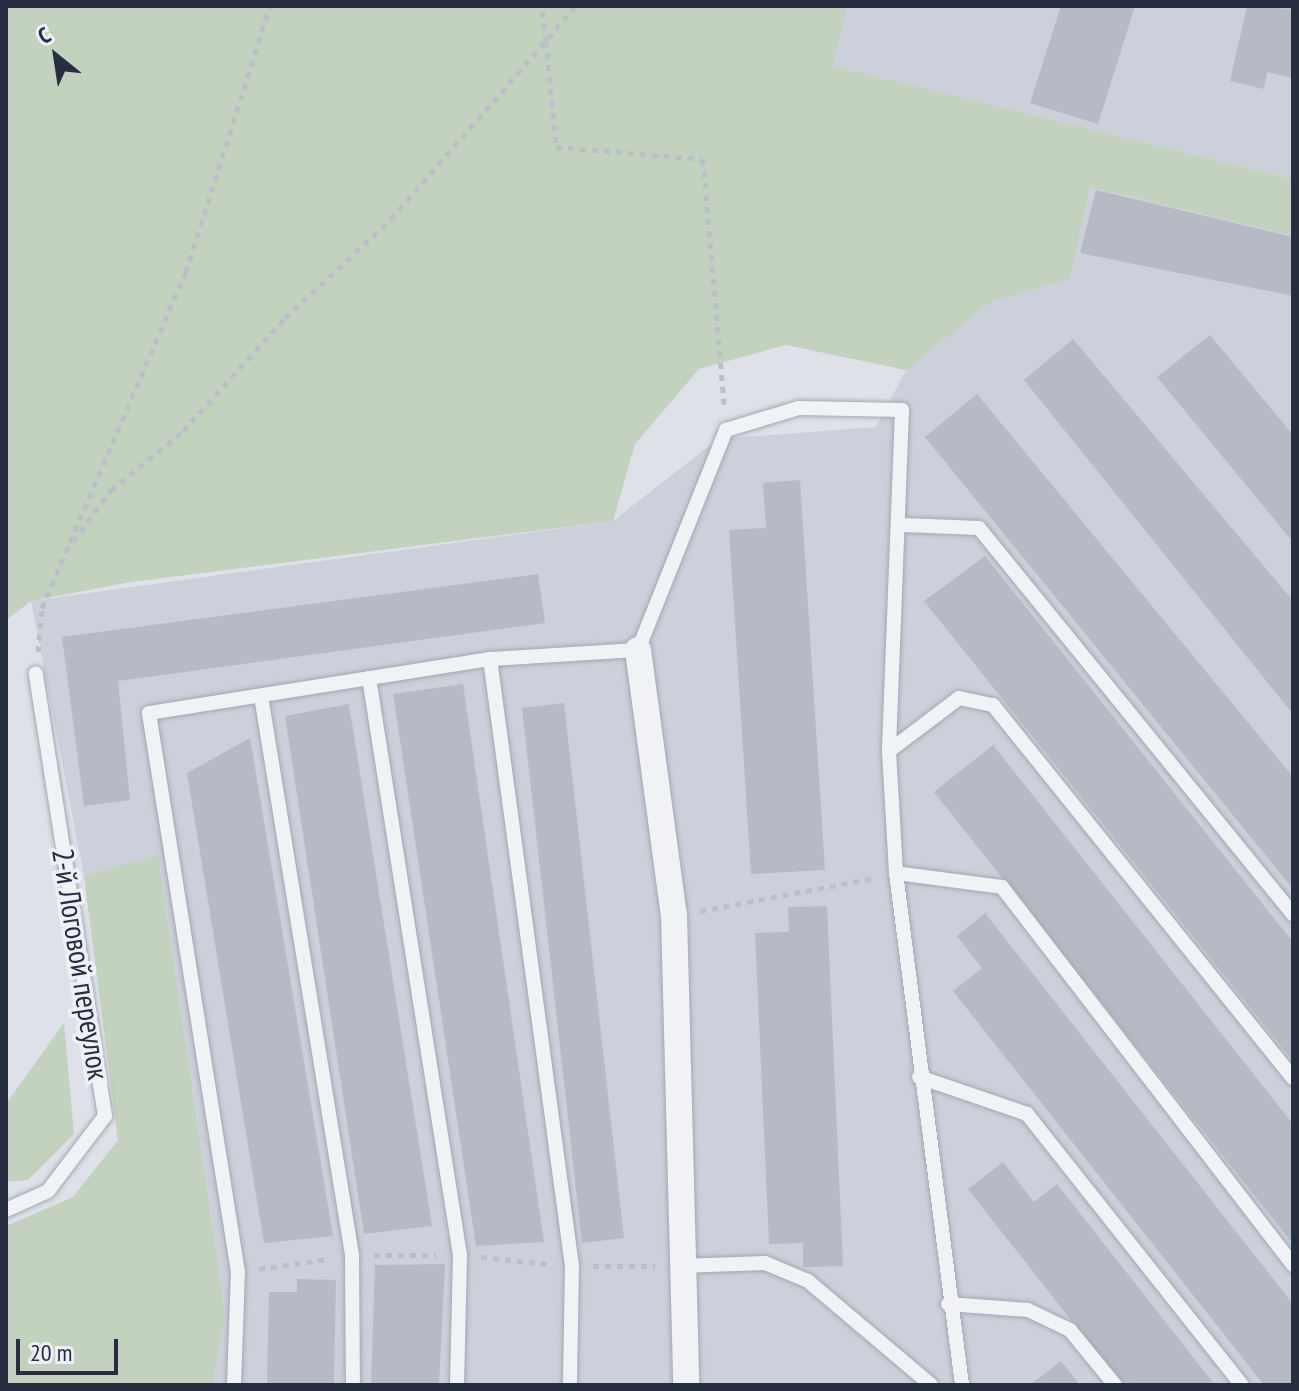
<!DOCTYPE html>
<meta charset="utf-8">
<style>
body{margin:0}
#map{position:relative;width:1299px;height:1391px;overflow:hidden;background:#dee1e8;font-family:"PT Sans Narrow",sans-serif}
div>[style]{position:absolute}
.built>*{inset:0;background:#cbd0da}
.green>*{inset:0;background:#c2d2be}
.building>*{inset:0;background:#b5bac5}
.path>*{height:5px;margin-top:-2.5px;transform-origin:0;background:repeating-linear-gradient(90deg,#bbbfc7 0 6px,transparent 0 12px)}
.roads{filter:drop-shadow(0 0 2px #a3a8b2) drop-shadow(0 0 2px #a3a8b2)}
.service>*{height:14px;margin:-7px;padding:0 7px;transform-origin:7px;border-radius:7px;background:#f0f2f6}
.minor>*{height:26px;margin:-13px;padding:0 13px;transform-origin:13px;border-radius:13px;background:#f0f2f6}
span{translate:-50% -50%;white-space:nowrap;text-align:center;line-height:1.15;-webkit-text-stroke:7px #edf0f6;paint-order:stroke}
.street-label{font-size:30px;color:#262e40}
.frame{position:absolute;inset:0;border:8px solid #262e40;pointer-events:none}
.north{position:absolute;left:16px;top:16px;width:80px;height:80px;-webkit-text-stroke:6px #edf0f6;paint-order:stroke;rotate:330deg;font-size:22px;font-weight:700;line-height:32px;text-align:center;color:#262e40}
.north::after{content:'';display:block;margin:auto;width:28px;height:36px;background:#262e40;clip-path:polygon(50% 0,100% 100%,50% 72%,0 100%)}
.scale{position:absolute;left:16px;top:1339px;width:102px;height:36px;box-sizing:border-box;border:4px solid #262e40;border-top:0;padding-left:10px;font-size:24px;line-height:28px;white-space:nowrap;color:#262e40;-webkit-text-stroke:6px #edf0f6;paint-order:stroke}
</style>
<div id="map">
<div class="built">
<div style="clip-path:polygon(847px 6px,1293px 6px,1293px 179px,831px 66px)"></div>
<div style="clip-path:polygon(1090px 187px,1293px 236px,1293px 1385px,213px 1385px,225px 1313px,158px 856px,84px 876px,31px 601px,613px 521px,718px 439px,876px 427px,906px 370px,991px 302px,1070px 279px)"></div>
</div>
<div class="green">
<div style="clip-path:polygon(6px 6px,847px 6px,832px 66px,1293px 179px,1293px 236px,1090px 187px,1070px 279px,991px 302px,906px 370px,786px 345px,699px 369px,635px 444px,613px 521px,131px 582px,31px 601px,6px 620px)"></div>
<div style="clip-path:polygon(158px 855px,225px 1313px,213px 1385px,6px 1385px,6px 1226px,73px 1197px,118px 1140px,84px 876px)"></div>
<div style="clip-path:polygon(64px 1023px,74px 1134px,28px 1180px,6px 1182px,6px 1104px)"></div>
</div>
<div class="building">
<div style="clip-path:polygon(1061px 6px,1135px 6px,1098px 124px,1030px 103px)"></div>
<div style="clip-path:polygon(1247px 6px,1293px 9px,1293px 78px,1267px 72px,1264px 89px,1230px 81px)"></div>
<div style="clip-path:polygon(1096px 190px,1293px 237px,1293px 296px,1080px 253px)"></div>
<div style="clip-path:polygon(1210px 335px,1293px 435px,1293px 542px,1157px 377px)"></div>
<div style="clip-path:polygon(1073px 339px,1293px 601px,1293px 714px,1024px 380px)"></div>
<div style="clip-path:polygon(977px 394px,1293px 777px,1293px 889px,925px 437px)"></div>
<div style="clip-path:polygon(800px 480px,825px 870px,751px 874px,729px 530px,766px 528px,763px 483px)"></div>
<div style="clip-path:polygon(985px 556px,1293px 942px,1293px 1061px,924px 601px)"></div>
<div style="clip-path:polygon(538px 574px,545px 623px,118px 681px,130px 800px,84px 806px,62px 637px)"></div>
<div style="clip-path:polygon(463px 684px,544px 1242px,476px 1246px,393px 694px)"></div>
<div style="clip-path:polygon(564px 703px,624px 1238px,582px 1243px,522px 708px)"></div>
<div style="clip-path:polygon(349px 704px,432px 1226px,364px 1234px,285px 716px)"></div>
<div style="clip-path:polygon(250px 738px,333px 1236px,264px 1243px,187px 773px)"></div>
<div style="clip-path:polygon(993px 745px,1293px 1124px,1293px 1244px,934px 792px)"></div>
<div style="clip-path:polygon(827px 906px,843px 1266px,803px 1267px,803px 1243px,769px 1244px,755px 933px,789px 932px,788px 907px)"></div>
<div style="clip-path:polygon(985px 913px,1293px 1304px,1293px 1385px,1264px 1385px,953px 991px,982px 968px,957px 936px)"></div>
<div style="clip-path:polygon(1003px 1162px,1034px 1202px,1057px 1184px,1215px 1385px,1122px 1385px,968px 1189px)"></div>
<div style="clip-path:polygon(445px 1264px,439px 1385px,371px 1385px,375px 1265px)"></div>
<div style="clip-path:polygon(297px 1279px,336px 1280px,334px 1385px,267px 1385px,269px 1292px,297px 1292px)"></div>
<div style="clip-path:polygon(1061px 1361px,1080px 1385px,1030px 1385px)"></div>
</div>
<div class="path">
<div style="left:575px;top:6px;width:45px;rotate:129.6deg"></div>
<div style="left:546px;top:41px;width:106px;rotate:84.6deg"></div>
<div style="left:556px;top:147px;width:147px;rotate:4.7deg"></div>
<div style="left:703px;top:159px;width:247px;rotate:85.1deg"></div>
<div style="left:70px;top:542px;width:294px;rotate:-66.8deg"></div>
<div style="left:186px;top:272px;width:279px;rotate:-72.5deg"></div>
<div style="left:38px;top:652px;width:44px;rotate:-84.8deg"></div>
<div style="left:42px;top:608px;width:62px;rotate:-67.2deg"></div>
<div style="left:66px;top:551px;width:76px;rotate:-53.6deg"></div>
<div style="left:111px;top:490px;width:93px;rotate:-39.3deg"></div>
<div style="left:183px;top:431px;width:152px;rotate:-47.9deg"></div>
<div style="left:285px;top:318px;width:145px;rotate:-43deg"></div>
<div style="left:391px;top:219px;width:236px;rotate:-49deg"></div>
<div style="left:546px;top:41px;width:35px;rotate:-97deg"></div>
<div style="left:700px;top:911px;width:178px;rotate:-10.7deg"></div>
<div style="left:374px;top:1255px;width:62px"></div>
<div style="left:481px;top:1257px;width:66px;rotate:6.1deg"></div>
<div style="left:593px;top:1266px;width:62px"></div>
<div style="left:259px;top:1269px;width:70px;rotate:-8.2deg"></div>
</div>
<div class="roads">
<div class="service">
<div style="left:903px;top:525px;width:76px;rotate:2.3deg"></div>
<div style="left:979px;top:528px;width:498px;rotate:50.9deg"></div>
<div style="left:490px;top:659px;width:613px;rotate:82.31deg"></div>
<div style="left:572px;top:1266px;width:119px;rotate:91deg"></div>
<div style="left:369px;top:678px;width:584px;rotate:81.04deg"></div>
<div style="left:460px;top:1255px;width:130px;rotate:91.3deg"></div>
<div style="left:261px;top:696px;width:566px;rotate:80.75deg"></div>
<div style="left:352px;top:1255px;width:130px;rotate:89.6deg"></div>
<div style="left:889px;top:751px;width:88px;rotate:-37.1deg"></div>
<div style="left:959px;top:698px;width:35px;rotate:12deg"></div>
<div style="left:993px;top:705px;width:479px;rotate:51.2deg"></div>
<div style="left:896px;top:873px;width:107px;rotate:7.5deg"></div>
<div style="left:1002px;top:887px;width:477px;rotate:52.4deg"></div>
<div style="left:919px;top:1077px;width:114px;rotate:18.9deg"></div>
<div style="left:1027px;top:1114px;width:346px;rotate:51.6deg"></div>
<div style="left:6px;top:1210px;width:46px;rotate:-24.3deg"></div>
<div style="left:48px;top:1191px;width:94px;rotate:-52.8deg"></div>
<div style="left:105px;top:1116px;width:448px;rotate:-98.9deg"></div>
<div style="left:680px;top:1266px;width:85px;rotate:-2deg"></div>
<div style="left:765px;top:1263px;width:47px;rotate:22.7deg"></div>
<div style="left:808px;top:1281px;width:161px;rotate:40.2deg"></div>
<div style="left:948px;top:1304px;width:80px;rotate:4.3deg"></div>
<div style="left:1028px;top:1310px;width:47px;rotate:25.5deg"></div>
<div style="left:1070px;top:1330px;width:71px;rotate:50.7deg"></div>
<div style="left:234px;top:1385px;width:113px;rotate:-88deg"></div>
<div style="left:238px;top:1272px;width:566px;rotate:-99.05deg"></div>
<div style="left:149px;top:713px;width:345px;rotate:-9deg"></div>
<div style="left:490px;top:659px;width:148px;rotate:-3.5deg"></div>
<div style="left:638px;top:650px;width:237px;rotate:-68.2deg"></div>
<div style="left:726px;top:430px;width:76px;rotate:-16.8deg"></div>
<div style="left:799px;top:408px;width:103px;rotate:1.1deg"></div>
<div style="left:902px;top:410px;width:341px;rotate:92.2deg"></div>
<div style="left:889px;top:751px;width:122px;rotate:86.7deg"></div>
<div style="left:896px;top:873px;width:516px;rotate:82.65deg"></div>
</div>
<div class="minor">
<div style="left:638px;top:650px;width:267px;rotate:82.3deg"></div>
<div style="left:674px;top:915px;width:470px;rotate:88.5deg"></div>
</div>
</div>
<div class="street-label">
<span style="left:81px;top:964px;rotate:81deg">2-й Логовой переулок</span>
</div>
<div class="frame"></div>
<div class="north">С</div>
<div class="scale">20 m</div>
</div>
